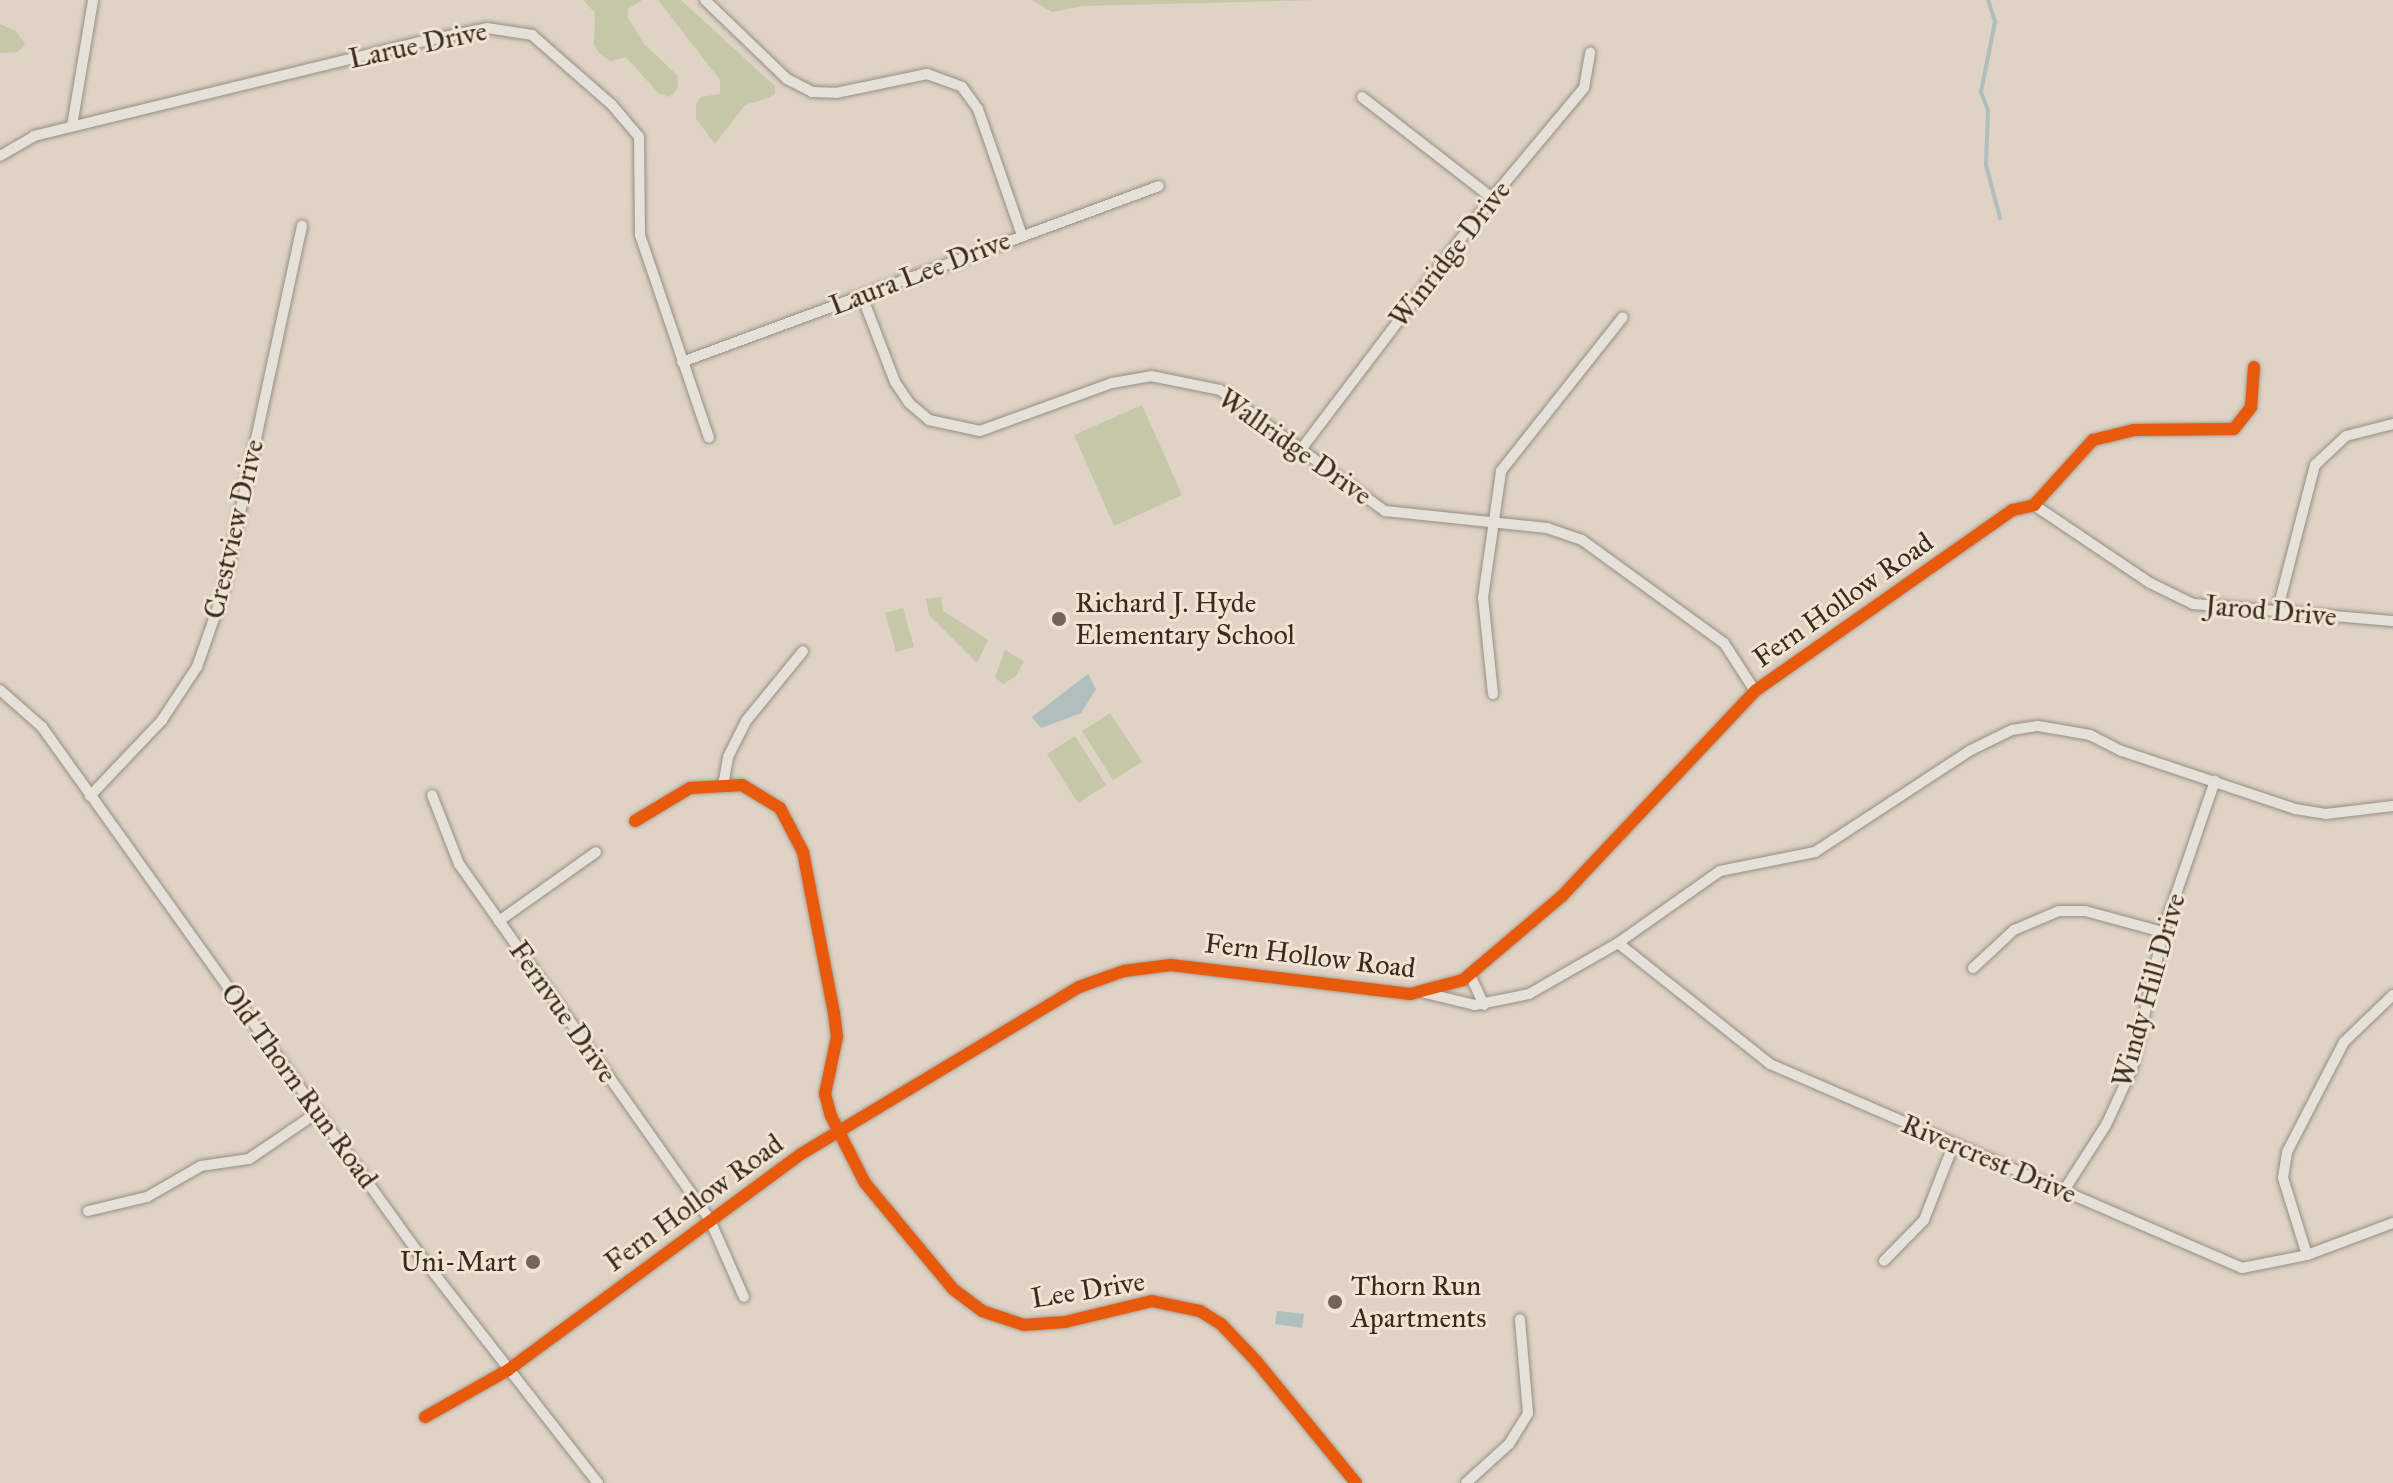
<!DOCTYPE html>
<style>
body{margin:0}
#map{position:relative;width:2393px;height:1483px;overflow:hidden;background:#ded3c4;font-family:"IM FELL Great Primer",serif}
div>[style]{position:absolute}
.green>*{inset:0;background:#c6c7a8}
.water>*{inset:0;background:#b0bfbe}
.stream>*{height:4px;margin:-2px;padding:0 2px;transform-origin:2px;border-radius:2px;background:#b0bfbe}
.roads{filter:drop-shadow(0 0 2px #968e84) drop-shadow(0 0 2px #968e84)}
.minor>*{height:10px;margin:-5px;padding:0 5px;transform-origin:5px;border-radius:5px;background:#e5e0d8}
.cycleway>*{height:12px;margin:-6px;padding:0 6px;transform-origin:6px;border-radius:6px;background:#e8590c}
.dots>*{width:22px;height:22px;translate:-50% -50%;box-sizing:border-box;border:4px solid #f0e4d2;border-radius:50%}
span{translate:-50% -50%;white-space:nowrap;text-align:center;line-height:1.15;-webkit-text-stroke:6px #f0e4d2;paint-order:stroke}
.street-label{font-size:28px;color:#382c21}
.poi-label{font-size:28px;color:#382c21}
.left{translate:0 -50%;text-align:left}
.right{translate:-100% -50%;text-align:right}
</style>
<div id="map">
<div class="green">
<div style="clip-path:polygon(583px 0,642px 0,628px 9px,628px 18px,644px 44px,677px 75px,678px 88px,670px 97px,658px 93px,626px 57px,610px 61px,600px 54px,594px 45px,595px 13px)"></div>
<div style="clip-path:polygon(658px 0,681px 0,775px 86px,775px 94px,768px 98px,745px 105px,715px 144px,696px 119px,696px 104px,701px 97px,720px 94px,720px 80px)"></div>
<div style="clip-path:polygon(1032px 0,1317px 0,1083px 6px,1052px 12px)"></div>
<div style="clip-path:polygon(0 24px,16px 31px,25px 44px,18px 52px,0 53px)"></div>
<div style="clip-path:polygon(1142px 405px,1182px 495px,1114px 526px,1074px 435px)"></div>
<div style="clip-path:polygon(941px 597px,943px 611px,988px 640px,977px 663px,929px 615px,926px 599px)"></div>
<div style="clip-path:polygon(903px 608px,914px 647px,896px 652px,885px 613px)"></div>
<div style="clip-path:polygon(1005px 650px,1024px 661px,1016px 676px,1003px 684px,995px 677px)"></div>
<div style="clip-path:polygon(1110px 713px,1142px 762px,1113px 780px,1082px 731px)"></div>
<div style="clip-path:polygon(1075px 736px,1106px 785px,1078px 803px,1047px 754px)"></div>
</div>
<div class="water">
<div style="clip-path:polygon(1088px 674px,1096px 689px,1081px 713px,1041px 728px,1032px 717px)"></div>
<div style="clip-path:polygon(1277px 1311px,1304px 1314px,1302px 1328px,1275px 1324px)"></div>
</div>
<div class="stream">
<div style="left:1988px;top:0;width:23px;rotate:72deg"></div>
<div style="left:1995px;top:22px;width:71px;rotate:101.3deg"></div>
<div style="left:1981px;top:92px;width:19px;rotate:69deg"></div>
<div style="left:1988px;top:110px;width:55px;rotate:92.1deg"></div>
<div style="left:1986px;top:165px;width:55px;rotate:75.2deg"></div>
</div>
<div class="roads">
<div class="minor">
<div style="left:705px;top:0;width:114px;rotate:43.9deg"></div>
<div style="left:787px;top:79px;width:28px;rotate:27deg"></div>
<div style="left:812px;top:92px;width:24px;rotate:2deg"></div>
<div style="left:836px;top:93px;width:93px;rotate:-11.8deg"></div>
<div style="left:927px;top:74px;width:37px;rotate:20deg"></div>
<div style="left:962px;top:87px;width:27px;rotate:54deg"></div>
<div style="left:978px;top:109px;width:133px;rotate:70.8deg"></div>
<div style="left:1362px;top:97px;width:165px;rotate:37.8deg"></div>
<div style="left:72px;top:126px;width:128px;rotate:-80.5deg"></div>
<div style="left:0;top:156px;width:39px;rotate:-30deg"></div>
<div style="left:34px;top:136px;width:402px;rotate:-13.7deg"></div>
<div style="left:425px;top:41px;width:63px;rotate:-11.8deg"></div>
<div style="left:487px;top:28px;width:46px;rotate:8.8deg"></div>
<div style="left:532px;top:35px;width:106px;rotate:41.2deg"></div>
<div style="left:612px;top:105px;width:42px;rotate:49.8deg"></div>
<div style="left:639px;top:137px;width:98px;rotate:89.4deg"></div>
<div style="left:640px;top:235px;width:214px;rotate:71.2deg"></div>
<div style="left:862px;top:296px;width:92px;rotate:69deg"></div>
<div style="left:895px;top:382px;width:25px;rotate:56deg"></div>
<div style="left:909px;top:403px;width:26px;rotate:40deg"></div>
<div style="left:929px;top:420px;width:52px;rotate:12.2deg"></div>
<div style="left:980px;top:431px;width:140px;rotate:-20deg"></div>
<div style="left:1112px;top:383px;width:40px;rotate:-10deg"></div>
<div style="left:1151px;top:376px;width:70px;rotate:11.5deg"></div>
<div style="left:1220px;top:390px;width:205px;rotate:36.3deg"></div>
<div style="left:1385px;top:511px;width:163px;rotate:6deg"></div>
<div style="left:1547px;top:528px;width:37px;rotate:19deg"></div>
<div style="left:1582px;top:540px;width:175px;rotate:36deg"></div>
<div style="left:1724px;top:643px;width:57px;rotate:57.1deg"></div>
<div style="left:682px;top:362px;width:508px;rotate:-20.25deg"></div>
<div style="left:1299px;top:452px;width:319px;rotate:-52.8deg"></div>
<div style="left:1492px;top:198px;width:143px;rotate:-50.1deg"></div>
<div style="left:1584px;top:88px;width:36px;rotate:-80deg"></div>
<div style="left:2034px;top:505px;width:140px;rotate:33.9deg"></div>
<div style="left:2150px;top:583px;width:48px;rotate:26deg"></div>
<div style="left:2193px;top:604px;width:201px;rotate:4.9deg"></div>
<div style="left:2277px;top:612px;width:152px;rotate:-75.5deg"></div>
<div style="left:2315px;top:465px;width:42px;rotate:-43.1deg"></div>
<div style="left:2346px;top:436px;width:49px;rotate:-14.3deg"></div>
<div style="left:0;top:690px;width:56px;rotate:41.4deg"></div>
<div style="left:42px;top:727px;width:648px;rotate:54.42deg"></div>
<div style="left:419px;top:1254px;width:291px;rotate:52deg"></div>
<div style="left:1493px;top:694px;width:97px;rotate:-95.9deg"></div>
<div style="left:1483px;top:598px;width:128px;rotate:-81.9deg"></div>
<div style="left:1501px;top:471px;width:196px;rotate:-51.6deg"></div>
<div style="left:723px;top:786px;width:29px;rotate:-80deg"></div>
<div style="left:728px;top:757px;width:40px;rotate:-63.4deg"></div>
<div style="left:746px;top:721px;width:90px;rotate:-50.8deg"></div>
<div style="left:432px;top:795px;width:74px;rotate:68.6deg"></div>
<div style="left:459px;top:864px;width:436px;rotate:54.8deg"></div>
<div style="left:710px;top:1220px;width:84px;rotate:66.2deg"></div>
<div style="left:90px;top:796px;width:105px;rotate:-46.5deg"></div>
<div style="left:162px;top:720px;width:64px;rotate:-56.6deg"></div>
<div style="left:197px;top:667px;width:75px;rotate:-70.6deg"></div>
<div style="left:222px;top:596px;width:379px;rotate:-77.8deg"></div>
<div style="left:635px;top:821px;width:64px;rotate:-31deg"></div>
<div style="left:690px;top:788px;width:52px;rotate:-3.3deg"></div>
<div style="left:742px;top:785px;width:44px;rotate:31.2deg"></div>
<div style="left:780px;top:808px;width:50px;rotate:62.4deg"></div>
<div style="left:803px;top:852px;width:164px;rotate:79.1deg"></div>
<div style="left:834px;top:1013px;width:24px;rotate:83deg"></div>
<div style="left:837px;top:1037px;width:58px;rotate:101.9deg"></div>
<div style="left:825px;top:1094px;width:23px;rotate:75deg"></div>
<div style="left:831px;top:1116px;width:75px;rotate:63.1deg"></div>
<div style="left:865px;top:1183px;width:138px;rotate:50.3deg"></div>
<div style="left:953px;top:1289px;width:36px;rotate:37deg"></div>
<div style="left:982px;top:1311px;width:44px;rotate:18.4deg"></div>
<div style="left:1024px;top:1325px;width:41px;rotate:-4.2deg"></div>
<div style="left:1065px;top:1322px;width:89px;rotate:-13.6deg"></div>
<div style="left:1152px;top:1301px;width:49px;rotate:11.8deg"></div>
<div style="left:1200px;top:1311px;width:25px;rotate:32deg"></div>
<div style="left:1221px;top:1324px;width:52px;rotate:46.5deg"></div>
<div style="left:1257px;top:1362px;width:156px;rotate:50.7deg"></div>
<div style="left:499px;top:921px;width:119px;rotate:-35.4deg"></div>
<div style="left:1618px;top:943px;width:194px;rotate:38.5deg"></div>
<div style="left:1770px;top:1064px;width:514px;rotate:23.37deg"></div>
<div style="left:2242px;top:1268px;width:66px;rotate:-11.3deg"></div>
<div style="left:2307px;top:1255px;width:92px;rotate:-20.4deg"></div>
<div style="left:1973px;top:968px;width:56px;rotate:-42.8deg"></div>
<div style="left:2014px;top:930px;width:49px;rotate:-22.9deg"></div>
<div style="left:2059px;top:911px;width:26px"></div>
<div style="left:2085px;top:911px;width:81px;rotate:15.1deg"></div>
<div style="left:1470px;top:975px;width:33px;rotate:65deg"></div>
<div style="left:1425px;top:993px;width:51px;rotate:13.5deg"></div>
<div style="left:1475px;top:1005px;width:55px;rotate:-11.5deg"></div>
<div style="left:1529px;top:994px;width:103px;rotate:-29.8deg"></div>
<div style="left:1618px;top:943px;width:125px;rotate:-35.2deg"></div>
<div style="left:1720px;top:871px;width:97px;rotate:-11.3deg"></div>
<div style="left:1815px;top:852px;width:186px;rotate:-33.2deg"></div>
<div style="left:1971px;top:750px;width:46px;rotate:-26deg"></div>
<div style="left:2012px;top:730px;width:26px;rotate:-9deg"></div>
<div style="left:2038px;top:726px;width:53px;rotate:9.8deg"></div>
<div style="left:2090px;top:735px;width:36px;rotate:27deg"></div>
<div style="left:2122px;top:751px;width:182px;rotate:18.5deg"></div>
<div style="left:2295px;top:809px;width:31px;rotate:9deg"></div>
<div style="left:2326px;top:814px;width:67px;rotate:-6.8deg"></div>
<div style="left:2065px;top:1189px;width:76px;rotate:-57.4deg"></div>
<div style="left:2106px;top:1125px;width:62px;rotate:-65.1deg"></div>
<div style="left:2132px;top:1069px;width:140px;rotate:-77.2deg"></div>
<div style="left:2163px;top:932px;width:160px;rotate:-71deg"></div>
<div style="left:88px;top:1211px;width:61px;rotate:-13.3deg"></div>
<div style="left:147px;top:1197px;width:62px;rotate:-29.9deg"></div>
<div style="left:201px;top:1166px;width:49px;rotate:-8.3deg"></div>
<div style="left:249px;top:1159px;width:83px;rotate:-34.3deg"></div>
<div style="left:2307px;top:1255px;width:81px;rotate:-107.3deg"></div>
<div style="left:2283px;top:1178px;width:26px;rotate:-81deg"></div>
<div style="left:2287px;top:1152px;width:124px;rotate:-62.6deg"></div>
<div style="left:2344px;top:1042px;width:68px;rotate:-43.8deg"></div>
<div style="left:1884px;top:1261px;width:57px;rotate:-45.7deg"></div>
<div style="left:1924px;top:1220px;width:79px;rotate:-68.6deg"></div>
<div style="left:425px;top:1417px;width:95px;rotate:-29.5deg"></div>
<div style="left:508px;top:1370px;width:364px;rotate:-36.4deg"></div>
<div style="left:801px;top:1154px;width:324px;rotate:-31deg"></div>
<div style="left:1079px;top:987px;width:48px;rotate:-19.6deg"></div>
<div style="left:1124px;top:971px;width:47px;rotate:-7.3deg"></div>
<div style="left:1171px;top:965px;width:241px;rotate:6.9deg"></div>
<div style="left:1410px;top:994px;width:55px;rotate:-14.8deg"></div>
<div style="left:1463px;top:980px;width:130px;rotate:-40.3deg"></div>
<div style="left:1562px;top:896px;width:282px;rotate:-46.7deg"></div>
<div style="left:1755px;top:691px;width:315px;rotate:-35.1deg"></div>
<div style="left:2013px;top:510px;width:22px;rotate:-13deg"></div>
<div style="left:2034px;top:505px;width:88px;rotate:-47.8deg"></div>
<div style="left:2093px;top:440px;width:42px;rotate:-13.7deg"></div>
<div style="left:2134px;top:430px;width:100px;rotate:-0.6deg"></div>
<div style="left:2234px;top:429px;width:28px;rotate:-52deg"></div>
<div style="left:2251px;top:407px;width:40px;rotate:-85.7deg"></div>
<div style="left:1466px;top:1483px;width:58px;rotate:-42.2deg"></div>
<div style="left:1509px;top:1444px;width:36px;rotate:-58deg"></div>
<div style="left:1528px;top:1413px;width:94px;rotate:-94.9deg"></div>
</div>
</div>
<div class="cycleway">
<div style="left:635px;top:821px;width:64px;rotate:-31deg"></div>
<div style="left:690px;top:788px;width:52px;rotate:-3.3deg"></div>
<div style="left:742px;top:785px;width:44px;rotate:31.2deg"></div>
<div style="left:780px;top:808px;width:50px;rotate:62.4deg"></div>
<div style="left:803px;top:852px;width:164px;rotate:79.1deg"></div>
<div style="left:834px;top:1013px;width:24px;rotate:83deg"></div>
<div style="left:837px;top:1037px;width:58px;rotate:101.9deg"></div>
<div style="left:825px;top:1094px;width:23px;rotate:75deg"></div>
<div style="left:831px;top:1116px;width:75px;rotate:63.1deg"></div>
<div style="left:865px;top:1183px;width:138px;rotate:50.3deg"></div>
<div style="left:953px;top:1289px;width:36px;rotate:37deg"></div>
<div style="left:982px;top:1311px;width:44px;rotate:18.4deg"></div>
<div style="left:1024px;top:1325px;width:41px;rotate:-4.2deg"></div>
<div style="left:1065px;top:1322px;width:89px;rotate:-13.6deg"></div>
<div style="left:1152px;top:1301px;width:49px;rotate:11.8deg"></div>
<div style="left:1200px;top:1311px;width:25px;rotate:32deg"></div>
<div style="left:1221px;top:1324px;width:52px;rotate:46.5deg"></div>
<div style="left:1257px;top:1362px;width:156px;rotate:50.7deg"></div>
<div style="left:425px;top:1417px;width:95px;rotate:-29.5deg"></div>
<div style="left:508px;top:1370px;width:364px;rotate:-36.4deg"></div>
<div style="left:801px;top:1154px;width:324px;rotate:-31deg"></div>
<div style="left:1079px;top:987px;width:48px;rotate:-19.6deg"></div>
<div style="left:1124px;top:971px;width:47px;rotate:-7.3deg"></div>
<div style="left:1171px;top:965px;width:241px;rotate:6.9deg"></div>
<div style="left:1410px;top:994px;width:55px;rotate:-14.8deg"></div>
<div style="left:1463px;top:980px;width:130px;rotate:-40.3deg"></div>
<div style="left:1562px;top:896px;width:282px;rotate:-46.7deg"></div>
<div style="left:1755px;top:691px;width:315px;rotate:-35.1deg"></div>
<div style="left:2013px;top:510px;width:22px;rotate:-13deg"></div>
<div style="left:2034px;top:505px;width:88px;rotate:-47.8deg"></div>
<div style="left:2093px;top:440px;width:42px;rotate:-13.7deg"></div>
<div style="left:2134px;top:430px;width:100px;rotate:-0.6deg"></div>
<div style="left:2234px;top:429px;width:28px;rotate:-52deg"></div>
<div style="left:2251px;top:407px;width:40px;rotate:-85.7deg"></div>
</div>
<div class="dots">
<div style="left:1059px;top:619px;background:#72665a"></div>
<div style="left:533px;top:1262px;background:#72665a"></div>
<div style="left:1335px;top:1302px;background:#72665a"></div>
</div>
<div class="street-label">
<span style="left:418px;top:45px;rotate:-12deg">Larue Drive</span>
<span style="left:1450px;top:254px;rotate:-52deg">Winridge Drive</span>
<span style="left:920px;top:273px;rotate:-21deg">Laura Lee Drive</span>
<span style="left:1295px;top:447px;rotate:35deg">Wallridge Drive</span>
<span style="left:234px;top:529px;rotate:-77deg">Crestview Drive</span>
<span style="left:1843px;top:600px;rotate:-35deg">Fern Hollow Road</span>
<span style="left:2271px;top:611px;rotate:5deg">Jarod Drive</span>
<span style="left:1310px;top:956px;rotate:7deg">Fern Hollow Road</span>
<span style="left:2149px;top:990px;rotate:-74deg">Windy Hill Drive</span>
<span style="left:563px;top:1012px;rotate:55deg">Fernvue Drive</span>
<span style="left:299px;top:1086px;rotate:54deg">Old Thorn Run Road</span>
<span style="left:1989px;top:1159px;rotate:23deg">Rivercrest Drive</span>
<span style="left:694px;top:1203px;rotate:-36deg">Fern Hollow Road</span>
<span style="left:1088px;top:1290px;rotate:-9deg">Lee Drive</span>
</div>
<div class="poi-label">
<span class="left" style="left:1075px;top:619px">Richard J. Hyde<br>Elementary School</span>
<span class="right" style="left:517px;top:1262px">Uni-Mart</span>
<span class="left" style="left:1351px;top:1302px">Thorn Run<br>Apartments</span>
</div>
</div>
